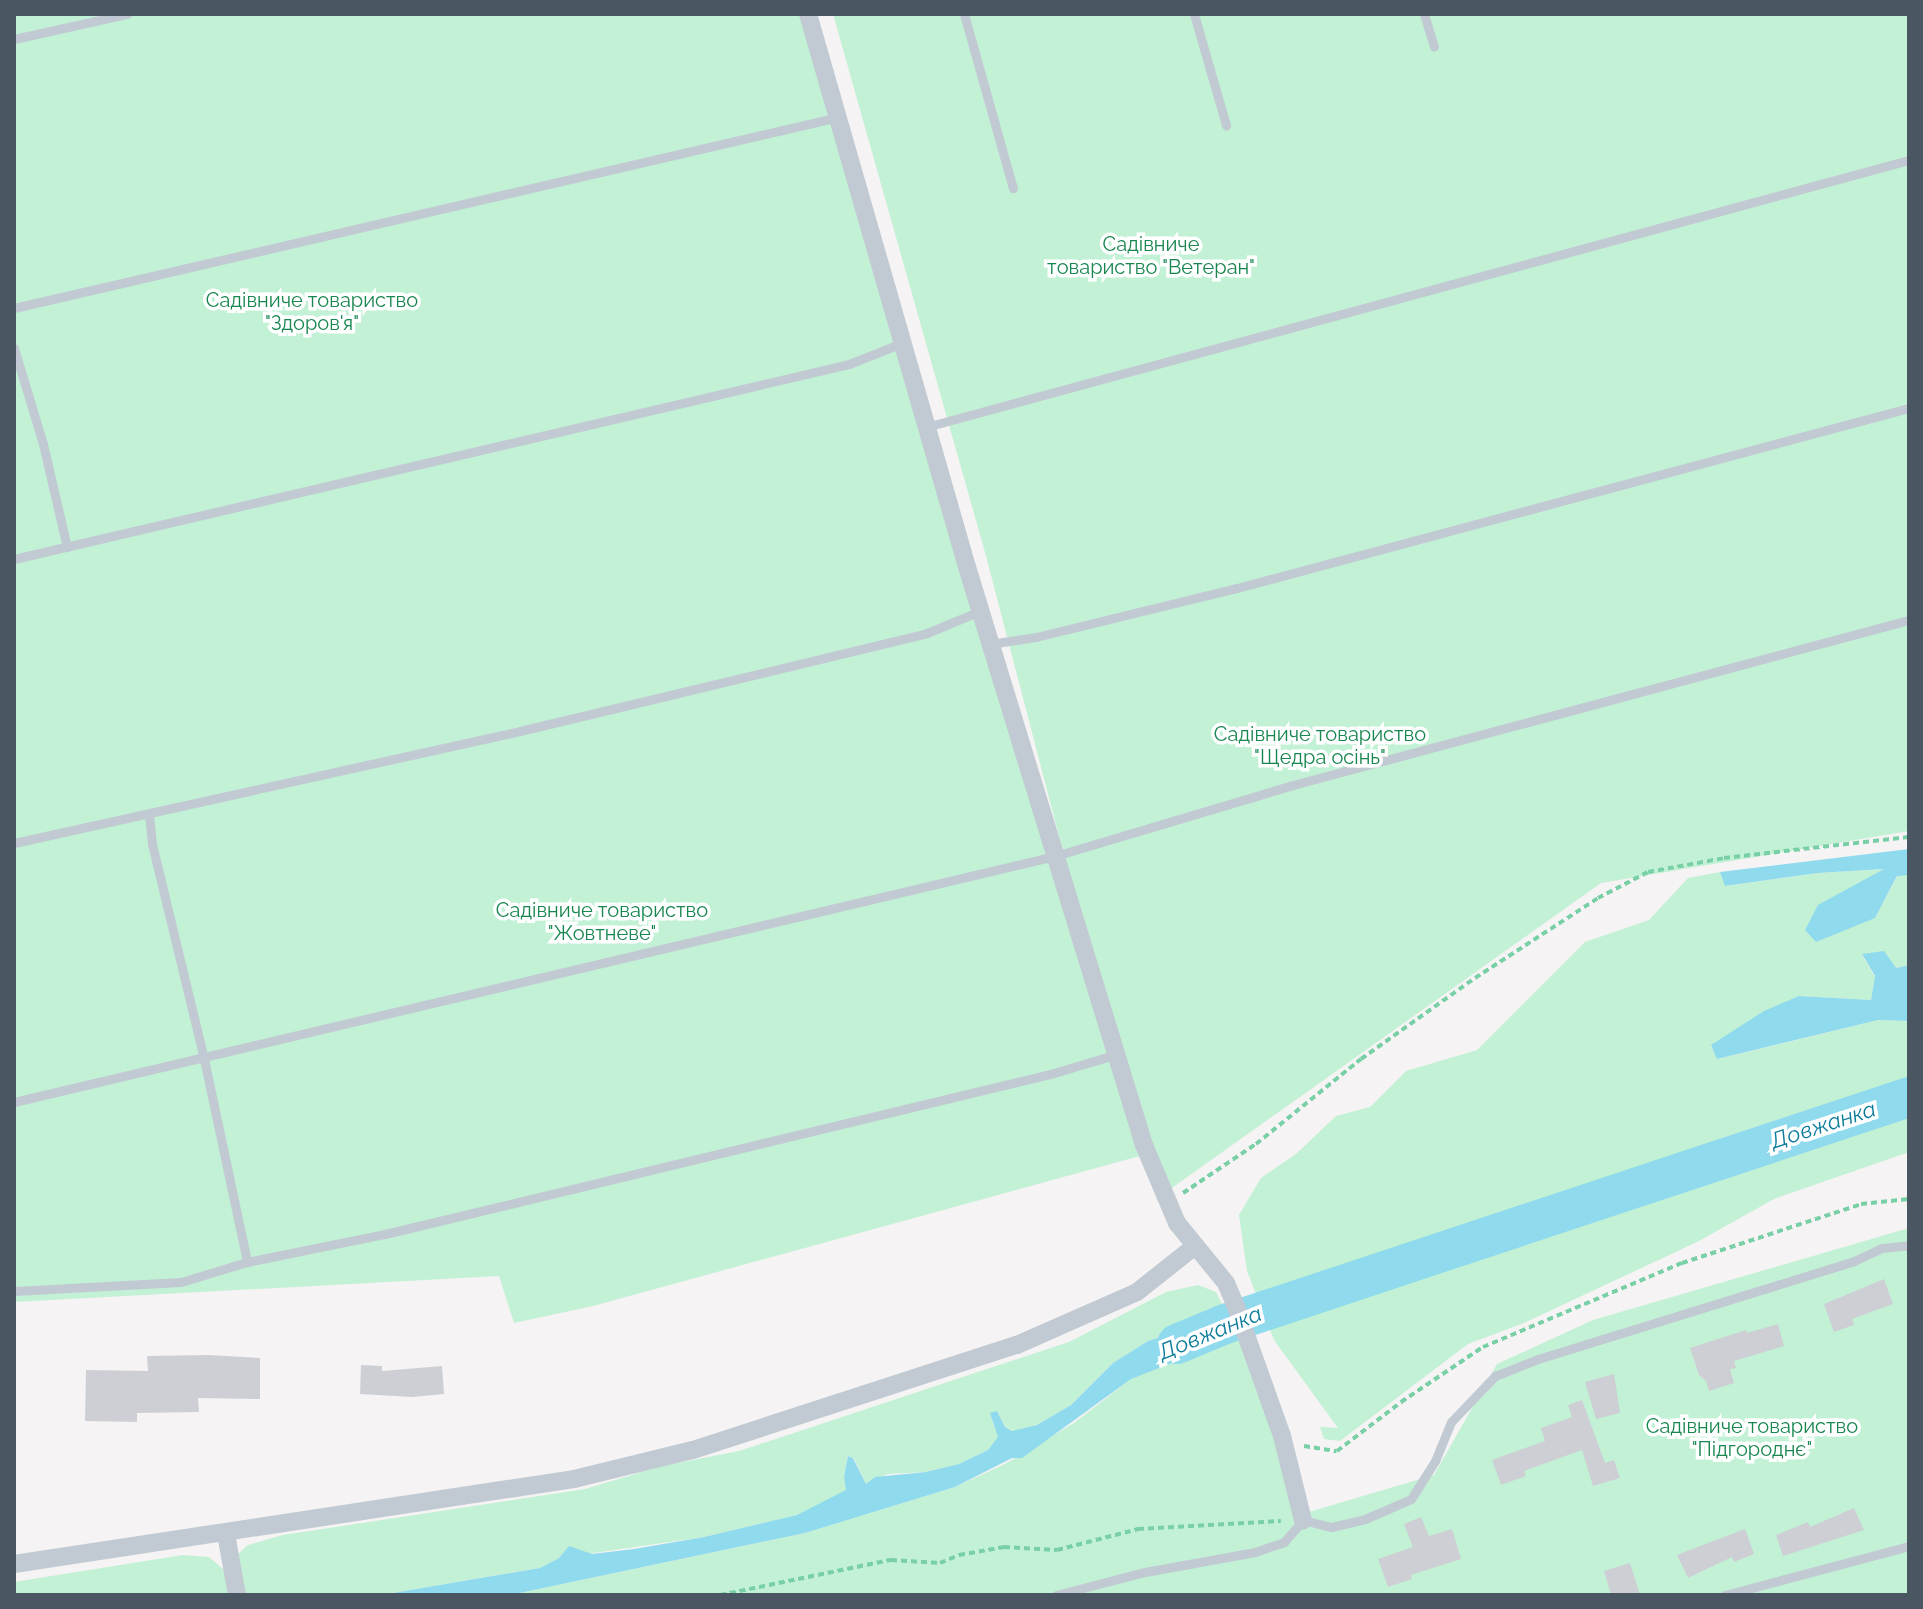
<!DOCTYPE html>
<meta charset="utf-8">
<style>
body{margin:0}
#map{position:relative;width:1923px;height:1609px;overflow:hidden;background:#f5f3f3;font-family:Raleway,sans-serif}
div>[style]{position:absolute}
.green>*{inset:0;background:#c3f1d5}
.water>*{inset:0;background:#90daee}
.river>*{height:40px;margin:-20px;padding:0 20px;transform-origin:20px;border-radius:20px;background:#90daee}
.building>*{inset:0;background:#cdcfd5}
.path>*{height:4px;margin-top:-2px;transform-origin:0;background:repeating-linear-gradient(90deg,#7ad0a6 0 6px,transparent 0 10px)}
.service>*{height:9px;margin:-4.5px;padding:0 4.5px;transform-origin:4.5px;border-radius:4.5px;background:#c1cad2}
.minor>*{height:18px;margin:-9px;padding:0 9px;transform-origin:9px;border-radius:9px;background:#c1cad2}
span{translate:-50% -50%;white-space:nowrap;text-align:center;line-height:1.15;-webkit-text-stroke:7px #fff;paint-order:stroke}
.park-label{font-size:20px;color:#17864f}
.water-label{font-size:22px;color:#0c7c9b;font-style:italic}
.frame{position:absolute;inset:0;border:16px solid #4a5661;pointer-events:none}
</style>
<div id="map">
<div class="green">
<div style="clip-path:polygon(14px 14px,808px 14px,1140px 1156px,593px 1306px,514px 1323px,499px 1276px,14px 1302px)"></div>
<div style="clip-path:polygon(833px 14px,1909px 14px,1909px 831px,1601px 883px,1169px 1190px,1127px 1097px,986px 556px)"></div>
<div style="clip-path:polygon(1886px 869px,1875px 918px,1898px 875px,1909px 875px,1909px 965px,1896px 968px,1862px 955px,1875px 977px,1871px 1000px,1799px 996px,1711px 1046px,1718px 1059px,1878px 1020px,1909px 1021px,1909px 1152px,1774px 1199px,1699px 1241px,1524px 1323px,1468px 1344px,1340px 1441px,1324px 1439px,1320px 1427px,1338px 1428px,1274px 1340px,1247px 1271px,1239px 1215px,1261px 1178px,1296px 1154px,1336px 1116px,1370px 1107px,1406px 1071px,1477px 1050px,1585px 942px,1649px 920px,1688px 878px,1720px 872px,1726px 886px,1818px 873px)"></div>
<div style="clip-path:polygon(1909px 1228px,1909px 1595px,510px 1595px,805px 1533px,955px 1487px,1003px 1465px,1074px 1423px,1131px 1379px,1229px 1331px,1246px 1333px,1302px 1514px,1434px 1475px,1497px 1364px,1593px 1320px)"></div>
<div style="clip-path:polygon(1198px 1285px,1216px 1292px,1224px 1308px,1225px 1324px,1218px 1320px,1148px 1341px,1113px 1363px,1071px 1405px,1037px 1425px,1013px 1431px,1005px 1427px,997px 1411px,992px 1420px,999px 1437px,988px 1450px,959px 1464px,926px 1472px,888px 1474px,866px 1484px,854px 1458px,848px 1456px,844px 1477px,847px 1490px,836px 1498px,797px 1515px,704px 1537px,559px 1558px,540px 1568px,381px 1595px,242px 1595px,238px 1554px,248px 1545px,283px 1535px,585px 1489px,662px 1466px,739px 1451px,1069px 1342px,1166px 1292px)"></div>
<div style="clip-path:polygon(183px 1555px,209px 1557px,223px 1569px,231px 1595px,14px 1595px,14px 1582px)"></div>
</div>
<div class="water">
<div style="clip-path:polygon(1909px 849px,1909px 875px,1897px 876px,1875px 918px,1816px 942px,1805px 930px,1818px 905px,1884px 869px,1818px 873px,1725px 886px,1720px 872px)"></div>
<div style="clip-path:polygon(1884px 951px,1896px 968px,1909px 965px,1909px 1021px,1878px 1020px,1717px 1059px,1711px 1045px,1764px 1011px,1799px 996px,1871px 1000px,1875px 976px,1862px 954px)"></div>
<div style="clip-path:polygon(1225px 1317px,1229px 1331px,1216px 1346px,1131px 1379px,1022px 1458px,1012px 1458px,955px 1487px,805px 1533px,510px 1595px,381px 1595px,540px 1568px,559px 1558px,569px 1546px,592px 1554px,634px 1549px,704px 1537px,797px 1515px,846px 1490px,844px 1477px,848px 1456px,853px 1458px,866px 1484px,875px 1477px,926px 1472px,959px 1464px,988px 1450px,998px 1437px,990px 1413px,997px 1411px,1005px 1427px,1012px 1431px,1037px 1425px,1071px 1405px,1113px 1363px,1148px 1341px)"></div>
</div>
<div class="river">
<div style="left:1177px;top:1344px;width:52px;rotate:-22.6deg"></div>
<div style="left:1225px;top:1324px;width:721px;rotate:-18.36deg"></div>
</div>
<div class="building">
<div style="clip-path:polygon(1884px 1279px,1893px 1304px,1852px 1319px,1854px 1325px,1834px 1332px,1824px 1304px)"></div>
<div style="clip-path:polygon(1778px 1324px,1784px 1346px,1734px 1361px,1736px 1368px,1730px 1369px,1734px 1383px,1709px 1391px,1706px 1381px,1699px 1375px,1690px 1348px,1746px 1330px,1747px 1333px)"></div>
<div style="clip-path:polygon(209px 1355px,260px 1358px,260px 1399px,198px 1398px,199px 1412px,137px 1413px,137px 1422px,85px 1421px,86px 1370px,148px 1371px,147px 1356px)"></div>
<div style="clip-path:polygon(361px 1365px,382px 1366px,382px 1371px,442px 1366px,444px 1394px,412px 1397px,360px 1394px)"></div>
<div style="clip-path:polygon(1614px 1374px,1620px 1413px,1596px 1419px,1585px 1382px)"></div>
<div style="clip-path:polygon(1582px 1400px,1605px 1463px,1614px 1460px,1620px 1478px,1593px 1486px,1582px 1450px,1524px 1471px,1526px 1476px,1501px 1485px,1492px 1460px,1545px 1441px,1541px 1428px,1572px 1417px,1568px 1405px)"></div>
<div style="clip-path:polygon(1854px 1508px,1864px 1530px,1783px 1556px,1776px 1535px,1808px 1522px,1810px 1527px)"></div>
<div style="clip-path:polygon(1421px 1517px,1429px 1536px,1452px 1529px,1461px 1559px,1411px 1575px,1412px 1579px,1388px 1587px,1378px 1559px,1413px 1547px,1404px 1524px)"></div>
<div style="clip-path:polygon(1745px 1529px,1754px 1554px,1734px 1562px,1732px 1557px,1688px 1578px,1677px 1555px)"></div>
<div style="clip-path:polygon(1630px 1563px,1640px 1595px,1611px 1595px,1604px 1571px)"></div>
</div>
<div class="path">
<div style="left:1183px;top:1193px;width:88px;rotate:-33.9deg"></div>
<div style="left:1256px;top:1144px;width:135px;rotate:-39deg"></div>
<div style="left:1361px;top:1059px;width:140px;rotate:-35.4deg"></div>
<div style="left:1475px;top:978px;width:147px;rotate:-33deg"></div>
<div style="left:1598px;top:898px;width:56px;rotate:-27.5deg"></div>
<div style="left:1648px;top:872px;width:77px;rotate:-10.4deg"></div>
<div style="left:1724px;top:858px;width:186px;rotate:-6.5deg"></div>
<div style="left:1304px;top:1446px;width:33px;rotate:9deg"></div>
<div style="left:1337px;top:1451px;width:81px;rotate:-37.4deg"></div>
<div style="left:1401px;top:1402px;width:99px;rotate:-33.9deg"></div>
<div style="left:1483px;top:1347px;width:216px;rotate:-22.9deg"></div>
<div style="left:1682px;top:1263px;width:188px;rotate:-18.2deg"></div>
<div style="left:1861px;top:1204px;width:48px;rotate:-5.9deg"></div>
<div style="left:720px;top:1595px;width:175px;rotate:-11.6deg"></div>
<div style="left:891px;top:1560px;width:49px;rotate:3.5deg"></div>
<div style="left:940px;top:1563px;width:21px;rotate:-23deg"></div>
<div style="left:959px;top:1555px;width:46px;rotate:-10.1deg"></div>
<div style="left:1004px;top:1547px;width:53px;rotate:3.2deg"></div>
<div style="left:1057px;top:1550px;width:84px;rotate:-14.5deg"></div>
<div style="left:1138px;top:1529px;width:143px;rotate:-3.2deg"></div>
</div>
<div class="service">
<div style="left:964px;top:14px;width:181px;rotate:74.3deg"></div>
<div style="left:1194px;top:14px;width:116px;rotate:73.9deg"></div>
<div style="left:1424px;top:14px;width:34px;rotate:73deg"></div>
<div style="left:14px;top:39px;width:116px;rotate:-12.5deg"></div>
<div style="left:14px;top:308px;width:847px;rotate:-13.04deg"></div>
<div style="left:14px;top:348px;width:100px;rotate:73.2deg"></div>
<div style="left:43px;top:444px;width:106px;rotate:76.9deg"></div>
<div style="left:926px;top:427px;width:1019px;rotate:-15.2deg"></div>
<div style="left:14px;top:559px;width:857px;rotate:-13.14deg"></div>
<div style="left:849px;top:364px;width:57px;rotate:-21.6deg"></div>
<div style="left:990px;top:644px;width:47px;rotate:-8.7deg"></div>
<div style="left:1036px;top:637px;width:207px;rotate:-13.7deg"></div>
<div style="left:1237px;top:588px;width:696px;rotate:-15deg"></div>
<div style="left:149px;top:815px;width:29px;rotate:84deg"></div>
<div style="left:152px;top:844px;width:221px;rotate:76.4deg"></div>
<div style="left:204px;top:1059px;width:208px;rotate:78deg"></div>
<div style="left:14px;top:843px;width:518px;rotate:-12.48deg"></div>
<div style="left:520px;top:731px;width:419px;rotate:-13.5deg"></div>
<div style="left:927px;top:633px;width:57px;rotate:-22.5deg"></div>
<div style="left:14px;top:1102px;width:1070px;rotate:-13.3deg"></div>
<div style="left:1055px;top:856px;width:248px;rotate:-16.6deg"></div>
<div style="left:1293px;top:785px;width:638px;rotate:-15deg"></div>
<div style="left:14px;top:1291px;width:167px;rotate:-3.1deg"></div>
<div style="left:181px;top:1282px;width:69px;rotate:-16.9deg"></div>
<div style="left:247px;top:1262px;width:141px;rotate:-11.5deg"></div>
<div style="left:385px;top:1234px;width:688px;rotate:-13.53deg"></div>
<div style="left:1054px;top:1073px;width:63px;rotate:-16.7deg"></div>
<div style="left:1056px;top:1595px;width:92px;rotate:-14.5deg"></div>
<div style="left:1145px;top:1572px;width:112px;rotate:-10.3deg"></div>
<div style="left:1255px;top:1552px;width:31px;rotate:-19deg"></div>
<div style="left:1284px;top:1542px;width:29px;rotate:-49deg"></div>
<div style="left:1303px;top:1520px;width:29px;rotate:14deg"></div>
<div style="left:1331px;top:1527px;width:35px;rotate:-13deg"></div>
<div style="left:1365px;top:1519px;width:50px;rotate:-23.5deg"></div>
<div style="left:1411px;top:1499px;width:45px;rotate:-57.7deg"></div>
<div style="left:1435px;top:1461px;width:42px;rotate:-67.7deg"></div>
<div style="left:1451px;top:1422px;width:64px;rotate:-46.3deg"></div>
<div style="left:1495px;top:1376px;width:46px;rotate:-21.6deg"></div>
<div style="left:1538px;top:1359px;width:331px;rotate:-17.2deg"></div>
<div style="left:1854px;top:1261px;width:31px;rotate:-25deg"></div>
<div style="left:1882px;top:1248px;width:27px;rotate:-6deg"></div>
<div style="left:1725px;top:1595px;width:190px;rotate:-14.9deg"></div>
</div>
<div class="minor">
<div style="left:808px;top:14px;width:575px;rotate:73.96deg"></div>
<div style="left:967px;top:567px;width:604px;rotate:72.97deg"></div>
<div style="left:1144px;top:1145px;width:85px;rotate:67.1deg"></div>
<div style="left:1177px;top:1223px;width:77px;rotate:50.8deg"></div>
<div style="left:1226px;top:1283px;width:23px;rotate:67deg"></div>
<div style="left:1235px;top:1304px;width:140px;rotate:70.4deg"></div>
<div style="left:1282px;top:1436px;width:87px;rotate:76deg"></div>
<div style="left:226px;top:1534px;width:62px;rotate:79.8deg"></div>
<div style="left:14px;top:1564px;width:566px;rotate:-8.63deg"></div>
<div style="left:574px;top:1479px;width:122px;rotate:-13.7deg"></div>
<div style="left:693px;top:1450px;width:341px;rotate:-18deg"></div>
<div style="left:1017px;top:1345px;width:131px;rotate:-23.8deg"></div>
<div style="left:1137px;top:1292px;width:74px;rotate:-38.4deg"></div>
</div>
<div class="park-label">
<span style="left:1151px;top:256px">Садівниче<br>товариство "Ветеран"</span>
<span style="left:312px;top:312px">Садівниче товариство<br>"Здоров'я"</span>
<span style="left:1320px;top:746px">Садівниче товариство<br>"Щедра осінь"</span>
<span style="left:602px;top:922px">Садівниче товариство<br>"Жовтневе"</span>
<span style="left:1752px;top:1438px">Садівниче товариство<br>"Підгороднє"</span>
</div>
<div class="water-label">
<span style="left:1823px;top:1125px;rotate:-18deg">Довжанка</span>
<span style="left:1210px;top:1333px;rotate:-22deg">Довжанка</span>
</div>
<div class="frame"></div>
</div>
